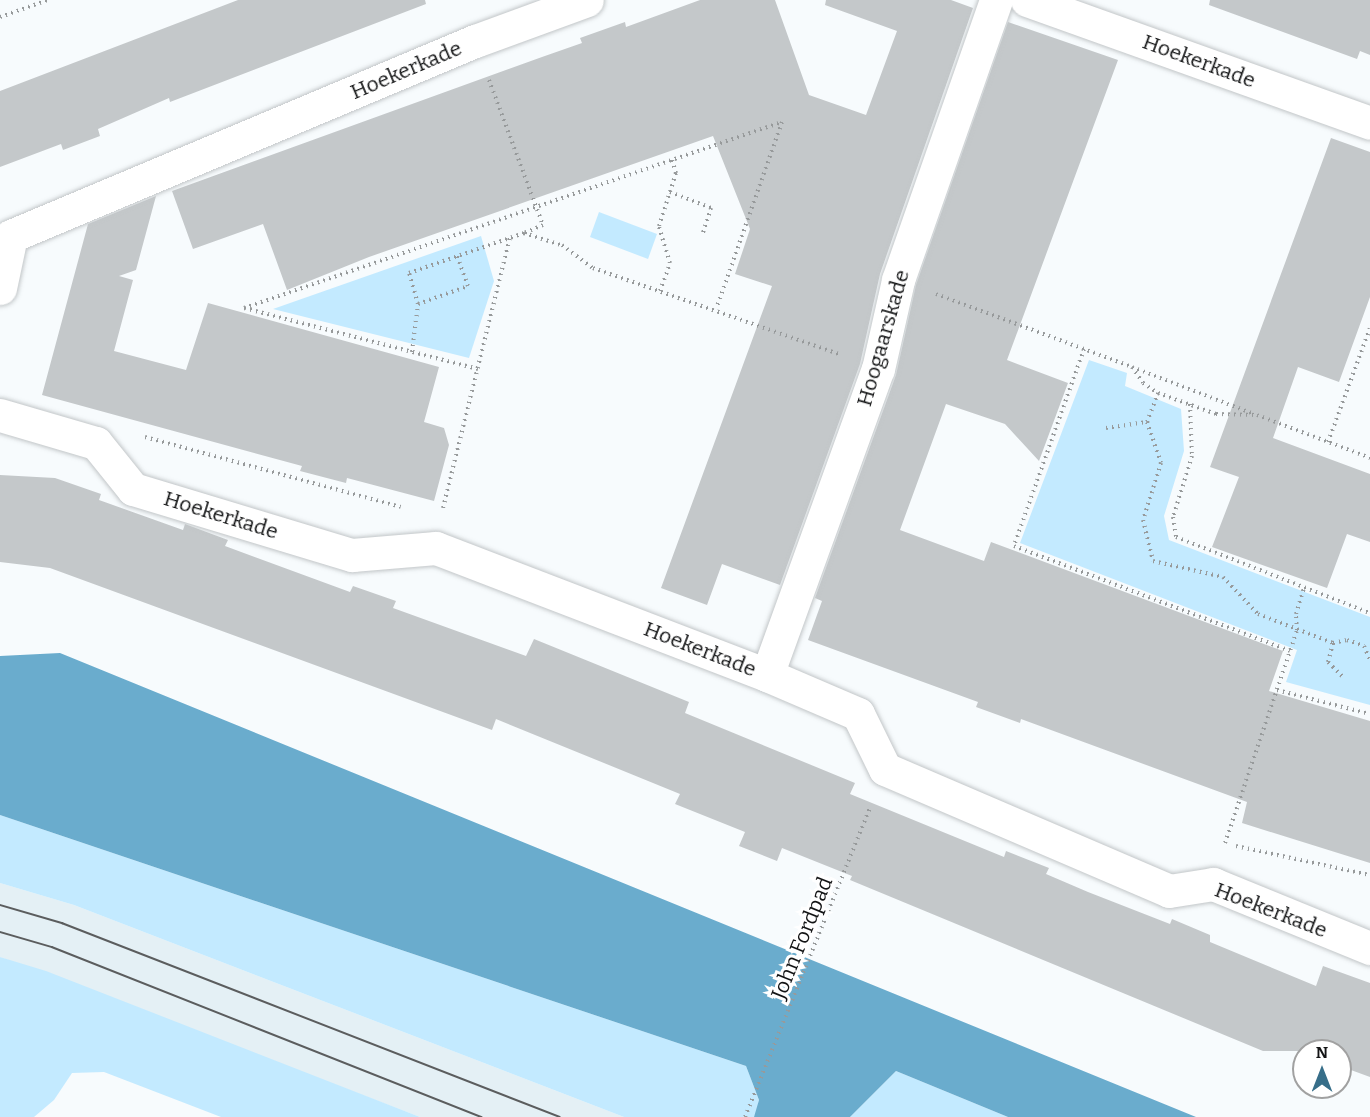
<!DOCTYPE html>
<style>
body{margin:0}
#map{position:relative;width:1370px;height:1117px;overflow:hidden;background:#f7fbfd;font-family:Bitter,serif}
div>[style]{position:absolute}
.built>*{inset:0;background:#e4f0f5}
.green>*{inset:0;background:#c3eaff}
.water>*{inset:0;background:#6aaccd}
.building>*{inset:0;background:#c4c8ca}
.path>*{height:4px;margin-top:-2px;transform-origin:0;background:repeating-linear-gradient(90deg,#979a9b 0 1.5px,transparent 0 6px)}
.roads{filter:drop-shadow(0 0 2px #c2c6c8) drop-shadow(0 0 2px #c2c6c8)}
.minor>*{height:33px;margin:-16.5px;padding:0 16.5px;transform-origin:16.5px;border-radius:16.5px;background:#fff}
.tram>*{height:1.5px;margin:-0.75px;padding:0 0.75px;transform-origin:0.75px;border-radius:0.75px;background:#5b5d5e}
span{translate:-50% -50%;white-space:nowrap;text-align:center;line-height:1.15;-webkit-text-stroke:6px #fff;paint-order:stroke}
.street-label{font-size:21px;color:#131415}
.north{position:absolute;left:1292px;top:1039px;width:60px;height:60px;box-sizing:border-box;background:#fff;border:2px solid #a1a1a1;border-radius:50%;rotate:0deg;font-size:16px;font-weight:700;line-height:24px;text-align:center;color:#131415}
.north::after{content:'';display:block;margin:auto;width:21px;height:27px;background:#376e89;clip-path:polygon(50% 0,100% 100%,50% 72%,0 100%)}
</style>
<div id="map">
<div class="built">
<div style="clip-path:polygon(0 883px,74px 905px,624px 1117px,420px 1117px,0 957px)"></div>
</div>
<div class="green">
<div style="clip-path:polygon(599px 212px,657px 234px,648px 259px,590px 237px)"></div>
<div style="clip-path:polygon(481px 236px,494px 281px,469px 358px,273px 309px)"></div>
<div style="clip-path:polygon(1089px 360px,1127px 373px,1125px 386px,1181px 409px,1184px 451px,1164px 516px,1169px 540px,1370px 617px,1370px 705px,1286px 682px,1297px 650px,1020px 543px)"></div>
<div style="clip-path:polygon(0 815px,746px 1066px,759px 1100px,757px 1111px,754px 1117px,624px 1117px,74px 905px,0 883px)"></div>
<div style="clip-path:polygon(0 957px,46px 971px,420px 1117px,221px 1117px,104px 1072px,72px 1073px,54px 1100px,34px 1117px,0 1117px)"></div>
<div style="clip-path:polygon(896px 1071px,1008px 1117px,850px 1117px)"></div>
</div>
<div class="water">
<div style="clip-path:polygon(60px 653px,1196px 1117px,1008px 1117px,896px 1071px,850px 1117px,754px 1117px,759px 1100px,746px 1066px,0 815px,0 656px)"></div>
</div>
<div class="building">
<div style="clip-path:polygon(238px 0,425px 0,426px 4px,170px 102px,169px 98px,98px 129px,100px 136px,63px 150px,61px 144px,0 167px,0 91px)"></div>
<div style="clip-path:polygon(700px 0,775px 0,809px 95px,866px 115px,897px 31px,825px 5px,826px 0,951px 0,973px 8px,880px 274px,860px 364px,780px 585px,722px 564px,707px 605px,661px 588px,772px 286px,735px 274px,750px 229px,713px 136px,369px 257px,287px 290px,263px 224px,193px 249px,172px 191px,542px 57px,582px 43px,580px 38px,625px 22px,626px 27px)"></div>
<div style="clip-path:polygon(1210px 0,1370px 0,1370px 55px,1360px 51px,1357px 59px,1209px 5px)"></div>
<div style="clip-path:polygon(1008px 22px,1118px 60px,1007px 360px,1068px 383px,1039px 461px,1005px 424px,946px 404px,900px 530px,984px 561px,991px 542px,1283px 651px,1269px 691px,1370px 721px,1370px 863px,1242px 823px,1247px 802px,1021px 719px,1020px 723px,976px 707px,978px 702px,808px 640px,822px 601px,815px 598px,896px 375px,916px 285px)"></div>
<div style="clip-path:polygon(1331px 138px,1370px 152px,1370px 297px,1339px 382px,1298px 367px,1273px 438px,1370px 474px,1370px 542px,1347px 534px,1327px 588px,1212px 547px,1239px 477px,1210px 467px)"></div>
<div style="clip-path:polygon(156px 196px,136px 270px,119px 276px,133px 280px,114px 351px,186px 370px,208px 303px,439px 367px,424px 422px,444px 428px,449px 445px,434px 501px,347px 478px,346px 483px,300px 471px,302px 466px,42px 395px,88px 224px)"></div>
<div style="clip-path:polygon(0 475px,55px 478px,101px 494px,99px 500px,183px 530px,185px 524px,228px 540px,225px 546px,350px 592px,353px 586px,396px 601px,393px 608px,526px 656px,534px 639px,689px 702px,685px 713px,855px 783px,850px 794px,1004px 857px,1006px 851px,1049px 868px,1046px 874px,1088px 892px,1170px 924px,1172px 919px,1210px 935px,1210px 942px,1316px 986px,1323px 966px,1370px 983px,1370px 1077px,1340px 1066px,1340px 1051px,1263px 1051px,850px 880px,852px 876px,782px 848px,777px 861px,739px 846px,745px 832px,675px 804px,680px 794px,496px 719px,492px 730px,50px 568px,0 562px)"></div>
</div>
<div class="path">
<div style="left:0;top:17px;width:51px;rotate:-19.5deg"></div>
<div style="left:489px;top:80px;width:155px;rotate:69.6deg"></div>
<div style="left:543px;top:225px;width:21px;rotate:157deg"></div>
<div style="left:670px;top:192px;width:44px;rotate:21.3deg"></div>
<div style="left:711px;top:208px;width:29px;rotate:108deg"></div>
<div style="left:660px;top:291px;width:30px;rotate:-70deg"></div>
<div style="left:670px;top:263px;width:39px;rotate:-107deg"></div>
<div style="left:659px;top:226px;width:56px;rotate:-72.2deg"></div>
<div style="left:676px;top:173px;width:14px;rotate:-107deg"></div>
<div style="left:936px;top:294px;width:209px;rotate:20.4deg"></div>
<div style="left:1132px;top:367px;width:19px;rotate:55deg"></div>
<div style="left:1143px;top:383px;width:18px;rotate:34deg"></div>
<div style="left:1158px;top:393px;width:62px;rotate:19.9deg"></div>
<div style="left:1216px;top:414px;width:41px;rotate:1.4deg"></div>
<div style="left:1257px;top:415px;width:121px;rotate:20.8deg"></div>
<div style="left:418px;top:304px;width:53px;rotate:-19.8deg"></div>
<div style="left:468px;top:286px;width:32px;rotate:-110deg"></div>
<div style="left:1084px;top:349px;width:209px;rotate:109.6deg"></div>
<div style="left:1014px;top:546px;width:295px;rotate:20.8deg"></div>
<div style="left:412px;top:352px;width:48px;rotate:-82.9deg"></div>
<div style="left:418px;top:304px;width:32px;rotate:-106deg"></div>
<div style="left:409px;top:273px;width:122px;rotate:-19.2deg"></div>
<div style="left:524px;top:233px;width:40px;rotate:18deg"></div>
<div style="left:562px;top:245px;width:39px;rotate:37deg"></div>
<div style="left:593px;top:268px;width:260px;rotate:19.3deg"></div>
<div style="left:1132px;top:367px;width:131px;rotate:21.1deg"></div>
<div style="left:478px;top:369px;width:242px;rotate:-165.4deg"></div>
<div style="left:244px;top:308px;width:569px;rotate:-19.07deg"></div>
<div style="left:782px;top:122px;width:198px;rotate:109.4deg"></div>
<div style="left:1190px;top:404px;width:52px;rotate:87.8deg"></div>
<div style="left:1192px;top:456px;width:64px;rotate:107.3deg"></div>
<div style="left:1173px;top:517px;width:20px;rotate:81deg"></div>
<div style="left:1176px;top:537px;width:208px;rotate:21.4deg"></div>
<div style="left:1147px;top:422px;width:43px;rotate:71.1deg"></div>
<div style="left:1161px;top:463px;width:60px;rotate:107.5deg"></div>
<div style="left:1143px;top:520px;width:42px;rotate:76.3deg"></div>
<div style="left:1153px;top:561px;width:72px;rotate:12.9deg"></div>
<div style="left:1223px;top:577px;width:51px;rotate:46.6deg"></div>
<div style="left:1258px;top:614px;width:80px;rotate:21.1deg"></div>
<div style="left:1106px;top:428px;width:41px;rotate:-8.3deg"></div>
<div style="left:1147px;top:422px;width:31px;rotate:-69deg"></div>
<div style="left:145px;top:437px;width:265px;rotate:15.3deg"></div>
<div style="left:1328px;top:442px;width:121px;rotate:-69.8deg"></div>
<div style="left:443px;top:508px;width:278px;rotate:-76.1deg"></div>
<div style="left:1342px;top:676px;width:20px;rotate:-135deg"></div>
<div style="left:1328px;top:662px;width:20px;rotate:-75deg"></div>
<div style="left:1333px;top:643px;width:14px;rotate:-12deg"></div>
<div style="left:1347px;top:640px;width:18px;rotate:19deg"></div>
<div style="left:1364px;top:646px;width:15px;rotate:67deg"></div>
<div style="left:1277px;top:690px;width:96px;rotate:14.5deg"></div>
<div style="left:1225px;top:843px;width:225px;rotate:-71.3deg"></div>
<div style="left:1297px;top:630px;width:16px;rotate:-94deg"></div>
<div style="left:1296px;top:614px;width:27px;rotate:-73deg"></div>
<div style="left:1236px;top:846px;width:137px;rotate:12.2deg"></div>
<div style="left:745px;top:1117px;width:333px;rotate:-68deg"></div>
</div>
<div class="roads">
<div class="minor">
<div style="left:1027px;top:0;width:364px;rotate:19.7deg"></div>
<div style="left:0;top:288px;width:53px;rotate:-78.1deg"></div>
<div style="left:11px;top:236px;width:503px;rotate:-22.8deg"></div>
<div style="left:475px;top:41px;width:119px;rotate:-20.1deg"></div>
<div style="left:0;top:415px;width:100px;rotate:16.3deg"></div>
<div style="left:96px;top:443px;width:59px;rotate:51.2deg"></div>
<div style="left:133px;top:489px;width:229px;rotate:16.8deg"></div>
<div style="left:352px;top:555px;width:84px;rotate:-4.8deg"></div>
<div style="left:436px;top:548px;width:355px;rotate:21deg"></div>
<div style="left:767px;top:675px;width:99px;rotate:23.2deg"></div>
<div style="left:858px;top:714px;width:61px;rotate:63.9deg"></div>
<div style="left:885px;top:769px;width:309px;rotate:23.2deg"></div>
<div style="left:1169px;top:891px;width:45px;rotate:-9deg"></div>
<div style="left:1213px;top:884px;width:170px;rotate:22.2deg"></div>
<div style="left:767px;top:675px;width:326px;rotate:-70.1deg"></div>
<div style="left:878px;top:369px;width:91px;rotate:-77.3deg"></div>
<div style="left:898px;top:280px;width:297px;rotate:-70.7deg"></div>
</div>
</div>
<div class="tram">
<div style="left:0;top:905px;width:65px;rotate:16.2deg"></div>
<div style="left:62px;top:923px;width:534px;rotate:21.28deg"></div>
<div style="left:0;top:932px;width:54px;rotate:16.1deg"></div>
<div style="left:52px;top:947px;width:462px;rotate:21.6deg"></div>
</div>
<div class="street-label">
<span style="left:1199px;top:61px;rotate:20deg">Hoekerkade</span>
<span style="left:406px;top:70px;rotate:-23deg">Hoekerkade</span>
<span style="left:883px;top:338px;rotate:-74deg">Hoogaarskade</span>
<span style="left:221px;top:515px;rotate:17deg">Hoekerkade</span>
<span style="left:700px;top:649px;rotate:21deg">Hoekerkade</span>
<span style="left:1271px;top:910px;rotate:21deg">Hoekerkade</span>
<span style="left:802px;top:938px;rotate:-68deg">John Fordpad</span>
</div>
<div class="north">N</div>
</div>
